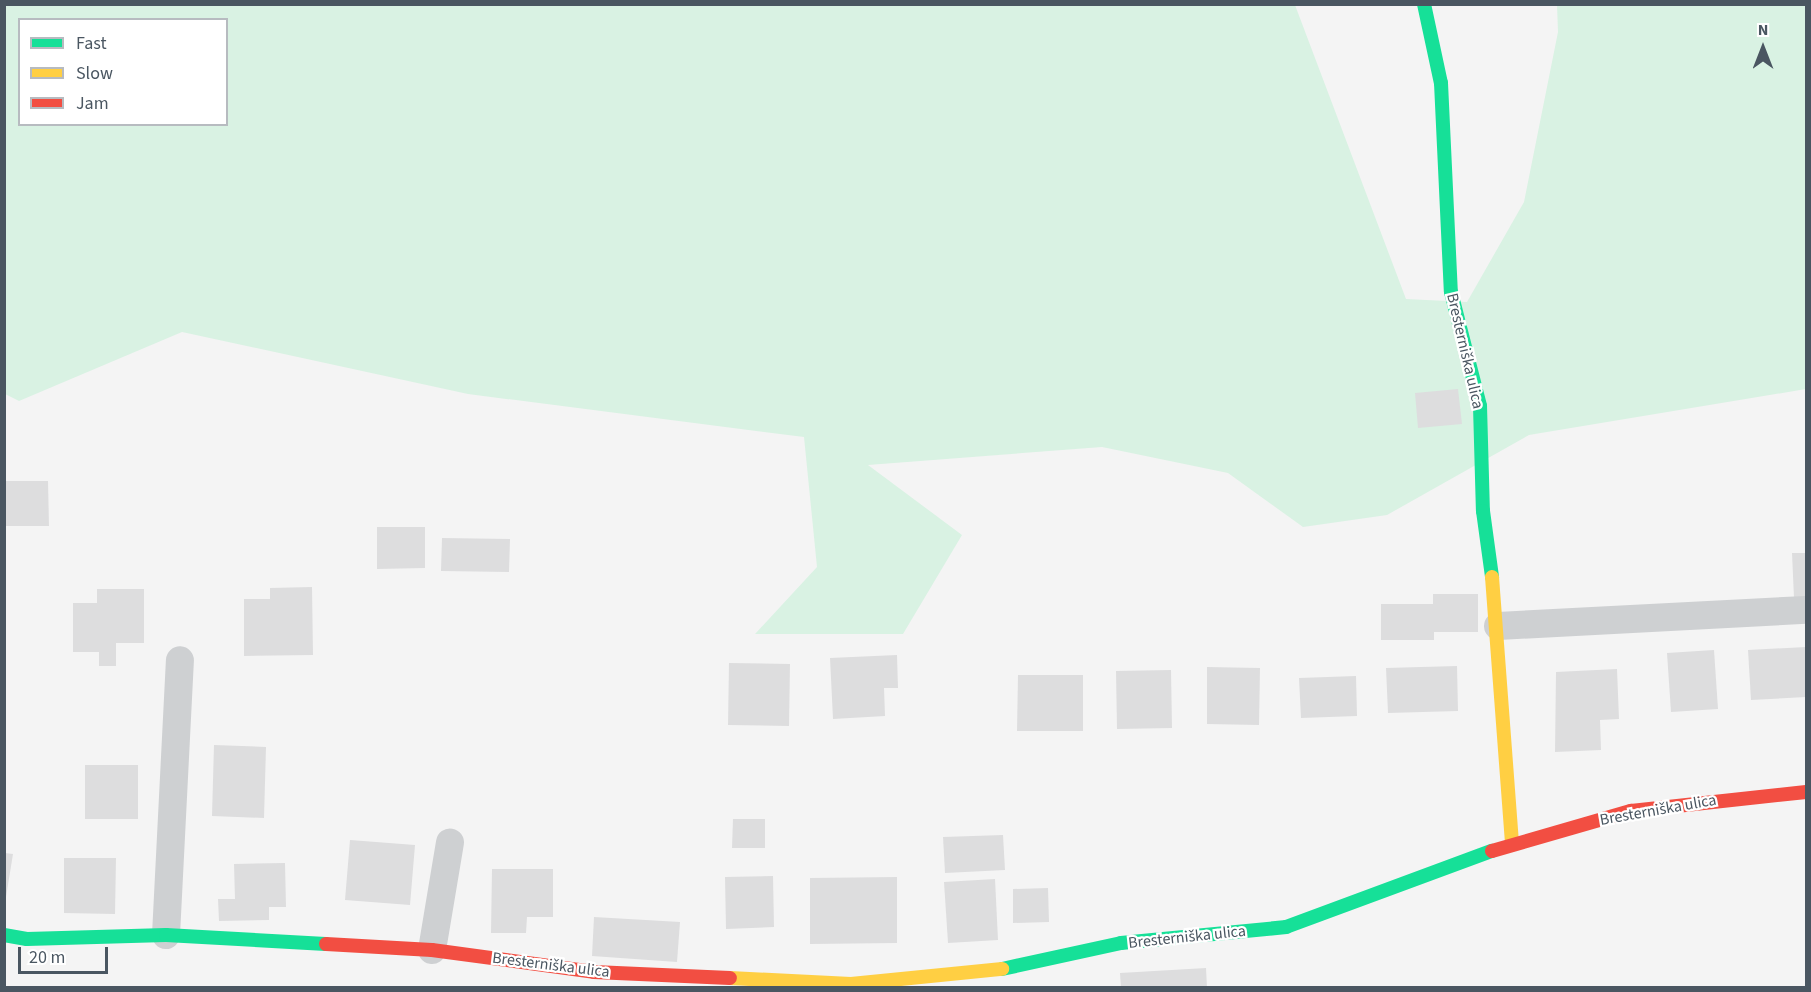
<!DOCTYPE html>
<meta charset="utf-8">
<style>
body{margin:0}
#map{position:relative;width:1811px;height:992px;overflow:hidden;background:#f4f4f4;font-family:"Source Sans 3",sans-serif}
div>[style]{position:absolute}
.green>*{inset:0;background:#d9f2e3}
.building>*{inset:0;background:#ddddde}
.street>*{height:28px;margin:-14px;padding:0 14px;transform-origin:14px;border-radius:14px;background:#ced0d2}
.fast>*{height:14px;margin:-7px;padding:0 7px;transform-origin:7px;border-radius:7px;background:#16e098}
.slow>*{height:14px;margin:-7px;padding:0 7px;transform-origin:7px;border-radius:7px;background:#ffcf43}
.jam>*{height:14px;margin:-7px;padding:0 7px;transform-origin:7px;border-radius:7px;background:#f24e42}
span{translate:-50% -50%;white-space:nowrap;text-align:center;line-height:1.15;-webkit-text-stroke:4.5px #fff;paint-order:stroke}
.street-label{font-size:16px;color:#4a5661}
.frame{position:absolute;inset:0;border:6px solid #4a5661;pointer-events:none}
.legend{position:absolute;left:18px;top:18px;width:210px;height:108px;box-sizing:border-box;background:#fff;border:2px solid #b7bbc0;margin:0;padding:8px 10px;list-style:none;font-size:18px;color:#4a5661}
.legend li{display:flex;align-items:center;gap:12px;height:30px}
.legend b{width:30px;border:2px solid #b7bbc0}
.north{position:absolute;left:1733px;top:18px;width:60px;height:60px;-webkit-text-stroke:4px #fff;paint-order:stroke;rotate:0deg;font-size:16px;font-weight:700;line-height:24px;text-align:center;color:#4a5661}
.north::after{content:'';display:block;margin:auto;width:21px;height:27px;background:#4a5661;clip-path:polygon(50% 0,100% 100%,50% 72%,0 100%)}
.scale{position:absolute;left:18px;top:947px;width:90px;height:27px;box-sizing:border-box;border:3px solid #4a5661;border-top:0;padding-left:8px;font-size:18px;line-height:21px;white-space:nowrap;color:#4a5661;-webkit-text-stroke:4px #fff;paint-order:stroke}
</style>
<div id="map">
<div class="green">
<div style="clip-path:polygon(evenodd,5px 5px,1295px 5px,1406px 299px,1467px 302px,1524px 202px,1558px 32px,1557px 5px,1806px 5px,1806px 389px,1529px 435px,1387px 515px,1303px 527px,1228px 473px,1102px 447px,868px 465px,962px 535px,903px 634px,755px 634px,817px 567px,804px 437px,468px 394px,182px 332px,19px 401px,5px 394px,5px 5px,20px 20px,226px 20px,226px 124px,20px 124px,20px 20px)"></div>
</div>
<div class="building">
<div style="clip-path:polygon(1458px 389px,1462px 424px,1418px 428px,1415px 393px)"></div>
<div style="clip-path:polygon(5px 481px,48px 481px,49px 526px,5px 526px)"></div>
<div style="clip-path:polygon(377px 527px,425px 527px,425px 568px,377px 569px)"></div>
<div style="clip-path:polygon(442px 538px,510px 539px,509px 572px,441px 571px)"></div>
<div style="clip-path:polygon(1792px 553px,1806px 553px,1806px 598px,1794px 598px)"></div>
<div style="clip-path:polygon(312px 587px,313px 655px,244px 656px,244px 599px,270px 599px,270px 588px)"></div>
<div style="clip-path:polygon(97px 589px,144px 589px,144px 643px,116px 643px,116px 666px,99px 666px,99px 652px,73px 652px,73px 603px,97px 603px)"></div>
<div style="clip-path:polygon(1433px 594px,1478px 594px,1478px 632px,1434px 632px,1434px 640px,1381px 640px,1381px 604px,1433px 604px)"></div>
<div style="clip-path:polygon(1806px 647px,1806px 697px,1751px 700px,1748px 650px)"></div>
<div style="clip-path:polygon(1714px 650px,1718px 709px,1671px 712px,1667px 653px)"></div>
<div style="clip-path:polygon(897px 655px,898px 688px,884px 688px,885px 716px,833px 719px,830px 658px)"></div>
<div style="clip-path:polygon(729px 663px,790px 664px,789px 726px,728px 725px)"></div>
<div style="clip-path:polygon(1457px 666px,1458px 711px,1388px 713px,1386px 668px)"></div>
<div style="clip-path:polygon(1207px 667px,1260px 668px,1259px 725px,1207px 724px)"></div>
<div style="clip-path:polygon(1617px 669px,1619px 719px,1600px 720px,1601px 750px,1555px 752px,1556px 672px)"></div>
<div style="clip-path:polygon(1171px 670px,1172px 728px,1117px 729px,1116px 671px)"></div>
<div style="clip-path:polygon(1018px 675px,1083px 675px,1083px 731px,1017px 731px)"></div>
<div style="clip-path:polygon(1356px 676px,1357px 716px,1301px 718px,1299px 678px)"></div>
<div style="clip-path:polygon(214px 745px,266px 747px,264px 818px,212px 816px)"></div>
<div style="clip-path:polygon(85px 765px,138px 765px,138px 819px,85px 819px)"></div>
<div style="clip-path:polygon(733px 819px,765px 819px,765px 848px,732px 848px)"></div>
<div style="clip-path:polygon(1003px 835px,1005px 870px,945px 873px,943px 837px)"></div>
<div style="clip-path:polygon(350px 840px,415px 845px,410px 905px,345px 900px)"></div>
<div style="clip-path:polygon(5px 853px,13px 854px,6px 897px,5px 897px)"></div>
<div style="clip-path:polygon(64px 858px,116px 858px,115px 914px,64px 913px)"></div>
<div style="clip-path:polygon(285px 863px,286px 907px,269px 907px,269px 920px,219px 921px,218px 899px,235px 899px,234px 864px)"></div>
<div style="clip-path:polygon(492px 869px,553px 869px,553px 917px,527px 917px,526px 933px,491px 933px)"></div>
<div style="clip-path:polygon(773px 876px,774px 927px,726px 929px,725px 877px)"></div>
<div style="clip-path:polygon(897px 877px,897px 943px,810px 944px,810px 878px)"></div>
<div style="clip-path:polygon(995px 879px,998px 940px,948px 943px,944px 882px)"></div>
<div style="clip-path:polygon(1048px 888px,1049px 922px,1013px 923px,1013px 889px)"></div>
<div style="clip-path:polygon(594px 917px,680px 922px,677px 962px,592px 956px)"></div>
<div style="clip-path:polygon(1206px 968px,1207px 988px,1121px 988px,1120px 973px)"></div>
</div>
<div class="street">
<div style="left:1498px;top:626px;width:308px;rotate:-3deg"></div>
<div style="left:166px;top:935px;width:275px;rotate:-87.1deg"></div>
<div style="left:432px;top:950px;width:109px;rotate:-80.5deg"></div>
</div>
<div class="fast">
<div style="left:1424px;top:4px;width:81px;rotate:77.9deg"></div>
<div style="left:1441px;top:83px;width:209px;rotate:87.3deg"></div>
<div style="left:1451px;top:292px;width:118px;rotate:75.7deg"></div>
<div style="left:1480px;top:406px;width:105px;rotate:88.4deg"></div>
<div style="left:1483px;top:511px;width:67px;rotate:82.2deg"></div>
<div style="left:4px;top:935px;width:23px;rotate:10deg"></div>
<div style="left:27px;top:939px;width:139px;rotate:-1.6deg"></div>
<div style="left:166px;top:935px;width:160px;rotate:3.2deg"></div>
<div style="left:1002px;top:969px;width:122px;rotate:-12.3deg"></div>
<div style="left:1121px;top:943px;width:166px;rotate:-5.5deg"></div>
<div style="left:1286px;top:927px;width:220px;rotate:-20.3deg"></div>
</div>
<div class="slow">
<div style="left:1492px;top:577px;width:268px;rotate:85.7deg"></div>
<div style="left:730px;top:978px;width:121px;rotate:2.8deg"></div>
<div style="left:851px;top:984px;width:152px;rotate:-5.7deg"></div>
</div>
<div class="jam">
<div style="left:1492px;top:851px;width:145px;rotate:-16.1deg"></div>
<div style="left:1631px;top:811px;width:176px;rotate:-6.2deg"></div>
<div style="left:326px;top:944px;width:106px;rotate:3.2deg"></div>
<div style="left:432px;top:950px;width:163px;rotate:7.7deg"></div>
<div style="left:594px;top:972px;width:136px;rotate:2.5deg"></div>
</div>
<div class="street-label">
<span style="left:1465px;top:351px;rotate:77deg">Bresterniška ulica</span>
<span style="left:1658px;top:810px;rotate:-10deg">Bresterniška ulica</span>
<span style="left:1187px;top:937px;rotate:-6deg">Bresterniška ulica</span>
<span style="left:551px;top:965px;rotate:7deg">Bresterniška ulica</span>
</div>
<div class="frame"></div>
<ul class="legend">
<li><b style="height:8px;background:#16e098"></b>Fast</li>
<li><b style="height:8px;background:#ffcf43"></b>Slow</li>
<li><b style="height:8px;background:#f24e42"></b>Jam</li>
</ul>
<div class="north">N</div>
<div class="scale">20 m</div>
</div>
